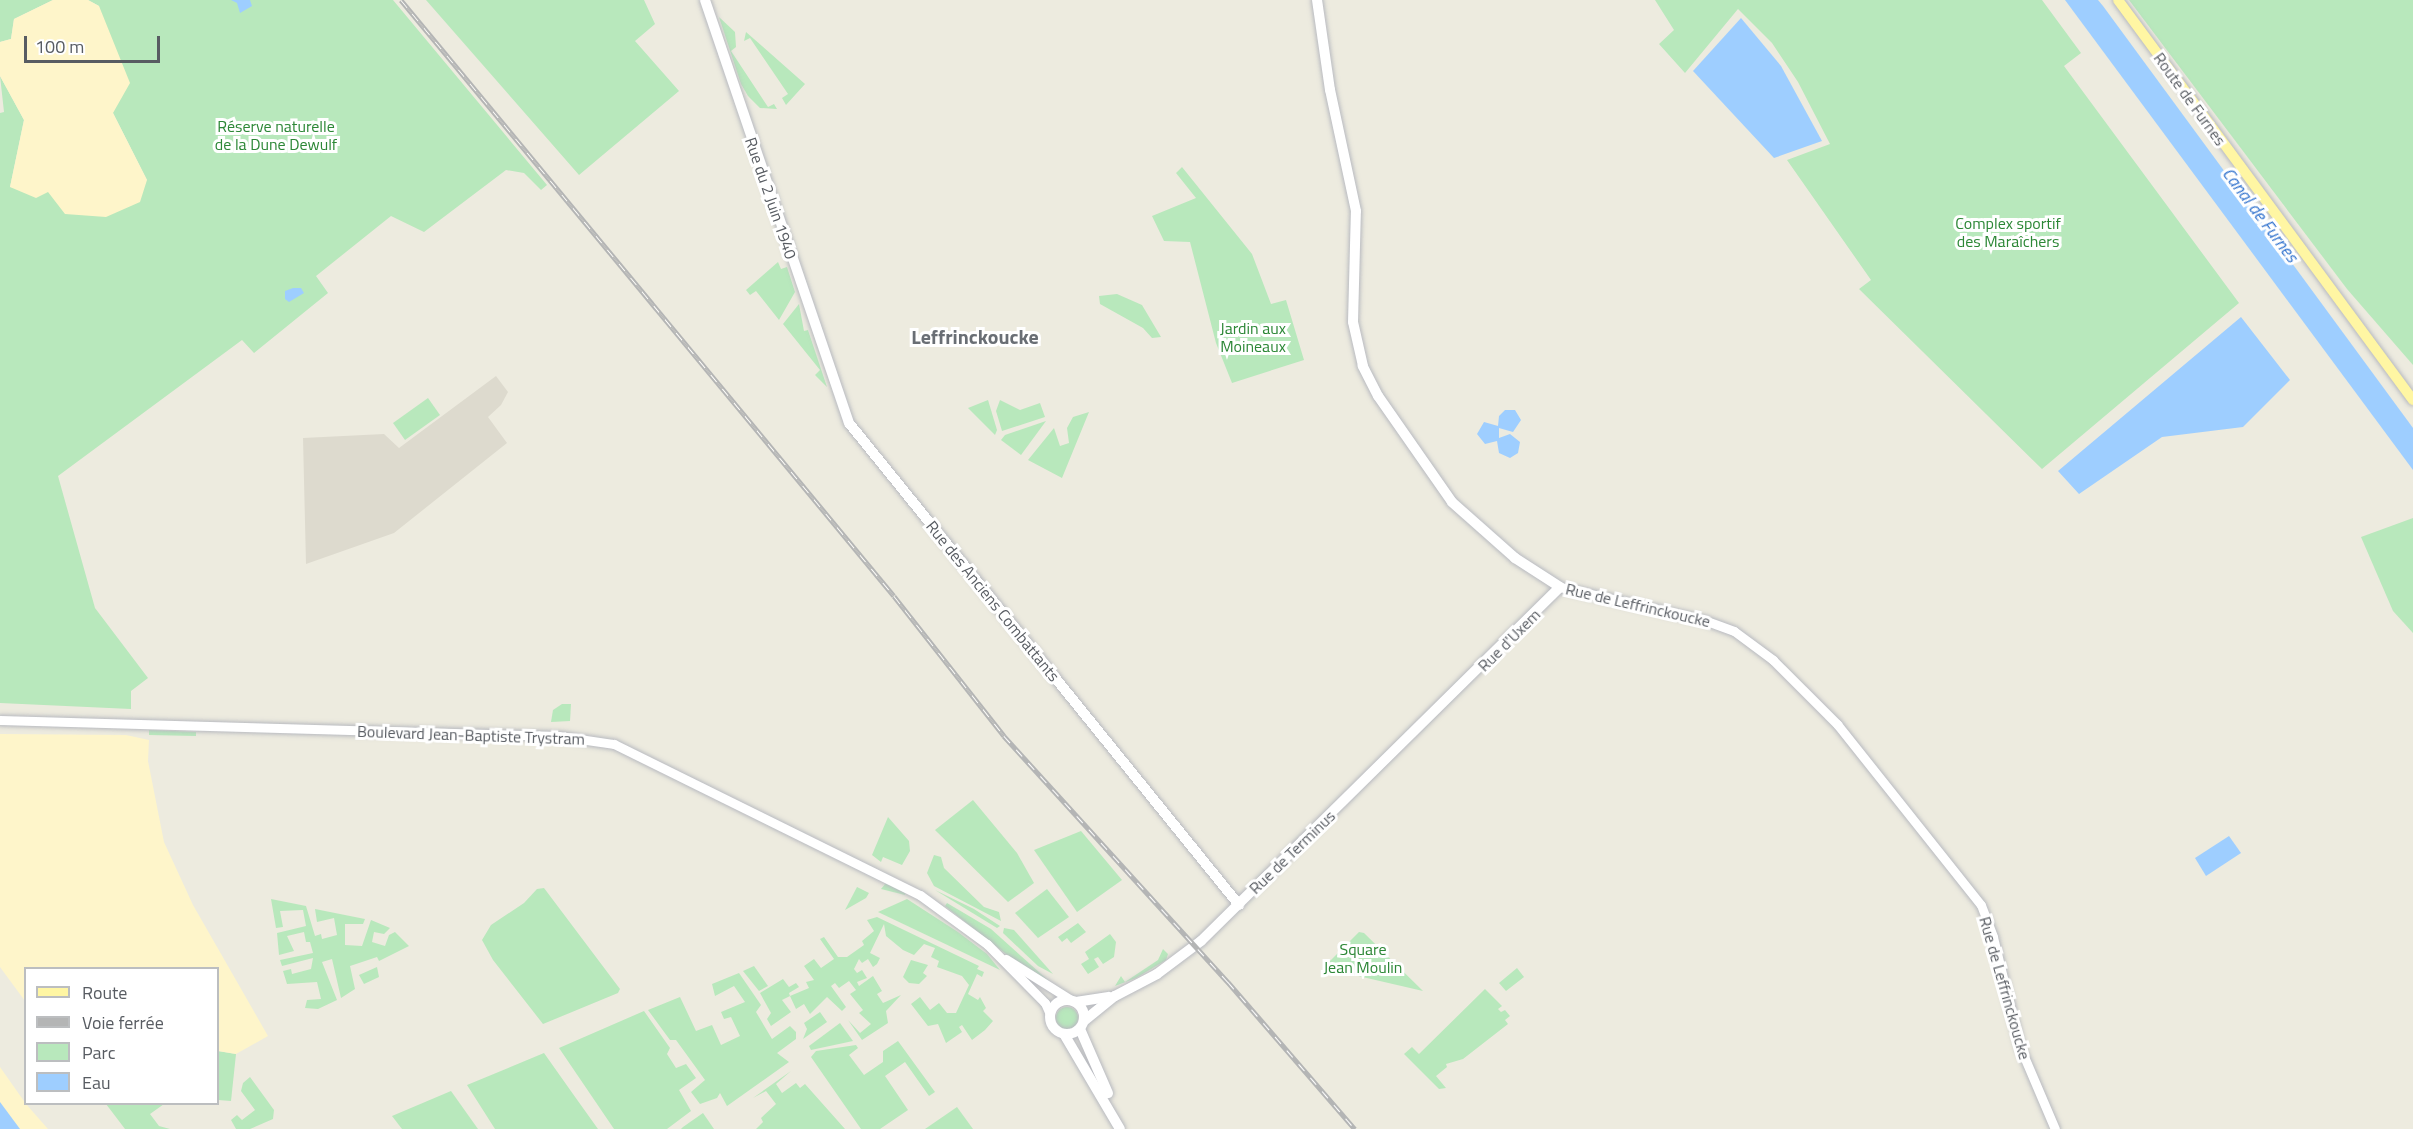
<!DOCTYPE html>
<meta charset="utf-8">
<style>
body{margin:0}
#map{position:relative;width:2413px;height:1129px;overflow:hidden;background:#edebdf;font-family:"Titillium Web",sans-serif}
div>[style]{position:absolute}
.education>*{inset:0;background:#dddace}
.green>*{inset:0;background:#b8e8bc}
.round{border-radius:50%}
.sand>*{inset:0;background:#fef5ca}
.water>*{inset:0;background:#9eceff}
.roads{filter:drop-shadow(0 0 2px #b8bac0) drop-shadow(0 0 2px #b8bac0)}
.tertiary>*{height:9px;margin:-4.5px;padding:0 4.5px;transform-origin:4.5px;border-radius:4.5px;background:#fff}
.secondary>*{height:10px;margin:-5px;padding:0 5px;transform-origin:5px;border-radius:5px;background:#fff}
.secondary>.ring{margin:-5px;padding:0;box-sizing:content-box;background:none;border:10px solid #fff;border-radius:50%}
.primary>*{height:10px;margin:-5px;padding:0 5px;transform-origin:5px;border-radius:5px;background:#fff6a3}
.rail>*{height:5px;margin-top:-2.5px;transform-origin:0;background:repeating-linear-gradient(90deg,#fff 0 9px,#b4b5b5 0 18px);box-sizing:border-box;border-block:2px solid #b4b5b5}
span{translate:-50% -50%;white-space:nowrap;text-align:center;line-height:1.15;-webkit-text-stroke:6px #fff;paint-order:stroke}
.street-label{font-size:16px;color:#585c62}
.park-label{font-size:16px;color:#2c8736}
.water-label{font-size:18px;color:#3575ce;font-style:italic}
.quarter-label{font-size:20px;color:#696e74;font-weight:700}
.legend{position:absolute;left:24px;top:967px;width:195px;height:138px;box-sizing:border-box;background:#fff;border:2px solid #bcbec0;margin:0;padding:8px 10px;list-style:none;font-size:18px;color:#585c62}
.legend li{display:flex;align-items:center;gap:12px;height:30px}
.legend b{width:30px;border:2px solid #bcbec0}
.scale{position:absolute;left:24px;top:36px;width:136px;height:27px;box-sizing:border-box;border:3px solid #585c62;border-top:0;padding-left:8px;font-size:18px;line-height:21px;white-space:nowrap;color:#585c62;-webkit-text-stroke:4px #fff;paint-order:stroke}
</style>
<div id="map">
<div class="education">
<div style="clip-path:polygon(496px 376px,508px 392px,501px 405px,488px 417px,507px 443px,394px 533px,306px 564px,303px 438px,384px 434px,399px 448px)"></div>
</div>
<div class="green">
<div style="clip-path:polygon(0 0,53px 0,14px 19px,11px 39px,0 42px)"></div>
<div style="clip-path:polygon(88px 0,393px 0,547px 185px,541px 190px,524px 173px,506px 170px,424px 232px,391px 216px,316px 276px,328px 293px,254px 353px,242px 340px,58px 476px,95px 608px,148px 678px,131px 691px,131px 709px,0 703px,0 113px,4px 112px,0 76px,24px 120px,10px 187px,48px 192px,147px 180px,113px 113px,99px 6px)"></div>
<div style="clip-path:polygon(426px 0,644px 0,655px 24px,635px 41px,679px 91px,579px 175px)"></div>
<div style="clip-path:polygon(1655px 0,2042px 0,2081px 53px,2064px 66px,2239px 303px,2042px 469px,1859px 289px,1871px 280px,1787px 160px,1830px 144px,1798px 82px,1772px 43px,1738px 9px,1685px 73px,1659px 44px,1674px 30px)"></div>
<div style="clip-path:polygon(2129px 0,2413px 0,2413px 365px,2347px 289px)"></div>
<div style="clip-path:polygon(719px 17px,735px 32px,736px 47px,731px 51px,768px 107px,774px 104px,777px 109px,760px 108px,748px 96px,741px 84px)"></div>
<div style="clip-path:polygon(746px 32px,805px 84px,786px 105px,782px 98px,788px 94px,750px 38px,744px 41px)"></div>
<div style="clip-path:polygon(1182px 167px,1252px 254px,1271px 304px,1286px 300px,1304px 360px,1232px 383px,1216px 343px,1190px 242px,1164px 241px,1152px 216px,1196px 198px,1176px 173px)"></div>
<div style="clip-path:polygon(778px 262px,781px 269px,787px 267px,795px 292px,779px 320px,756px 291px,750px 295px,746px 290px)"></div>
<div style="clip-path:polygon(1117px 294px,1142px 305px,1161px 337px,1152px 338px,1143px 328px,1100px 304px,1099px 296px)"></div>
<div style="clip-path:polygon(799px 304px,804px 331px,808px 330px,827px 387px,815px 375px,820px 370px,783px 324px)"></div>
<div style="clip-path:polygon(428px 398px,440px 415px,405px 440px,393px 423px)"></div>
<div style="clip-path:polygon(988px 400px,997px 430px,995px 435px,968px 408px)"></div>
<div style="clip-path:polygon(1000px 400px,1020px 410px,1040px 403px,1045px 417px,1002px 431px,996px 411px)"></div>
<div style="clip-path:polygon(1089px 412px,1062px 478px,1028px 460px,1054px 428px,1060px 446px,1069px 443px,1067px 428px,1073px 417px)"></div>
<div style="clip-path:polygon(1046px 421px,1021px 455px,1001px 440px,1005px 435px)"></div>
<div style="clip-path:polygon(2413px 518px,2413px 633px,2393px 611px,2361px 537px)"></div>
<div style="clip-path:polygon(562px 704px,571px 704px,570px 721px,551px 722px,553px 710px)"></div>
<div style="clip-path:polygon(149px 730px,196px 732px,196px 736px,149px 735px)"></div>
<div style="clip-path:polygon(973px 800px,1017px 853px,1034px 883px,1008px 902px,935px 830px)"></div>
<div style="clip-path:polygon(888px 817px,909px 841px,910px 851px,902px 865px,883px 857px,881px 862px,872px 855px)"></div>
<div style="clip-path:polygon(1081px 831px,1122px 880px,1077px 912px,1034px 850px)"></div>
<div style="clip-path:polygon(934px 855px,941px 857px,944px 868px,984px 907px,999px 912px,1001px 921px,934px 886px,927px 873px)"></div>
<div style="clip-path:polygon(886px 883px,906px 892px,905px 895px,881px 889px)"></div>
<div style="clip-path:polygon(857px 887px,869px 893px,866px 898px,845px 910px)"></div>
<div style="clip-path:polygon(544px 888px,620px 989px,618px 993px,543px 1024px,493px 960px,482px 940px,491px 925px,524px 903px,537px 889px)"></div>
<div style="clip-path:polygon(1047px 889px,1069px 917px,1038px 938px,1015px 913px)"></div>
<div style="clip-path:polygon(935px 890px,974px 909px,1000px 926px,997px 928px)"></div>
<div style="clip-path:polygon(271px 899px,306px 906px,315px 936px,321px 934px,322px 939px,337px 935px,334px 918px,317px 922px,315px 909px,365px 919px,363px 924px,345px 924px,345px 945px,362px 946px,371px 920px,390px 928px,384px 934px,374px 932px,372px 942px,385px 946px,389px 935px,395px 932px,409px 946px,379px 961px,377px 957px,350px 966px,355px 989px,341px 998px,332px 959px,322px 962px,337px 1000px,318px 1009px,305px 1008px,307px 1000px,321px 999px,317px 982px,287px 984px,283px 971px,291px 969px,292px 974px,311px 969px,313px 958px,282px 966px,280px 960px,313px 953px,310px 942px,306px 942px,304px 932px,287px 936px,294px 951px,279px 955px,277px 933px,306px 926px,303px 910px,280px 911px,283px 927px,276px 928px)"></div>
<div style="clip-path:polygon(907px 899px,958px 932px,987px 954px,1000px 970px,878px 912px)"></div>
<div style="clip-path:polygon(947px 903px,991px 929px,1050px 982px,1006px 954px,945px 906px)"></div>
<div style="clip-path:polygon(877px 917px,979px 966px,977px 969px,984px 972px,982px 977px,977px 974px,968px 994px,978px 1000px,980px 997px,986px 1008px,983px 1011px,993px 1021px,985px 1030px,972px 1040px,962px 1025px,959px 1027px,962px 1032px,946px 1043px,938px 1024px,928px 1026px,911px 1004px,920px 997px,930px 1010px,939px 1003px,947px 1013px,956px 1013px,969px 985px,962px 976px,937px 967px,939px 961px,931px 957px,935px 948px,924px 944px,914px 955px,903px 950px,886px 936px,884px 924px,870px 953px,880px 958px,877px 964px,873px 967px,868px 959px,862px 963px,859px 959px,854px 969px,857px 973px,862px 970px,867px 978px,857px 982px,859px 986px,873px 976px,882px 991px,877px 994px,883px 1003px,901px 995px,886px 1011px,888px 1023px,862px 1040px,848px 1020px,860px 1033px,871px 1024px,859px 1013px,863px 1010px,850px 994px,856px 990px,849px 981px,839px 988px,835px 983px,831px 986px,846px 1007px,842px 1011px,827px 997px,810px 1014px,804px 1004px,796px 1009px,790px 996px,782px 1000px,791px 1012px,771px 1026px,767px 1019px,771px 1013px,760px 993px,783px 979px,789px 987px,796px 983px,799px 987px,789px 993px,790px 996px,809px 988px,806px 982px,814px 980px,804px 966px,814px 959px,821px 968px,834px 959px,820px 939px,824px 937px,838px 957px,847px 957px,864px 945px,862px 941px,874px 931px,867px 920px)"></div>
<div style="clip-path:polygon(1078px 923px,1086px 932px,1071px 943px,1067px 938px,1062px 942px,1058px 937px)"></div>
<div style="clip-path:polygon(1004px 928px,1014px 930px,1053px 974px,1038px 966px,1003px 933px)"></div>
<div style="clip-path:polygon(1359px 932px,1364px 933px,1423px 991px,1328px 969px,1328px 963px)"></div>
<div style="clip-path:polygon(1110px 934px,1116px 942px,1114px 957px,1103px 964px,1098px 957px,1094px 959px,1099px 967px,1088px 974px,1081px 964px,1089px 959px,1085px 952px)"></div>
<div style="clip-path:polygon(1163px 949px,1168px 954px,1166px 960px,1136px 978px,1115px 986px,1121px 976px,1125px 982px,1158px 960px)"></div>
<div style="clip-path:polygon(911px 960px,928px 965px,923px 973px,927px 976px,919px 984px,909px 983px,903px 977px)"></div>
<div style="clip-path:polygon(754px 966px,768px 986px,759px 991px,743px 971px)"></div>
<div style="clip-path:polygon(377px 967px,379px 977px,364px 984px,359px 975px)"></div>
<div style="clip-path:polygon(1517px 968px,1524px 977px,1506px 991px,1499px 983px)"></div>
<div style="clip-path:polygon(739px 973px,761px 1005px,756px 1012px,772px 1039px,790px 1026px,796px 1032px,796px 1039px,777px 1053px,789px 1062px,727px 1106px,720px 1093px,717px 1098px,700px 1104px,691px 1092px,705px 1080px,676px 1040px,670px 1040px,648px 1010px,680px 997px,696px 1031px,712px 1025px,721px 1045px,740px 1036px,731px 1017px,724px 1019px,721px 1012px,745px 1002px,734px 986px,715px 996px,712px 984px)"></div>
<div style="clip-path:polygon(1485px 989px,1502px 1006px,1498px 1009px,1501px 1012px,1505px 1010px,1510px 1016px,1505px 1020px,1508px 1024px,1463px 1059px,1446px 1064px,1447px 1067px,1436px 1076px,1446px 1088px,1439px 1089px,1404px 1054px,1412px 1047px,1419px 1054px)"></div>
<div class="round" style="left:1056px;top:1007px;width:22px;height:22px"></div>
<div style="clip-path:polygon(644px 1011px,670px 1048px,667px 1054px,676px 1068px,686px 1064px,696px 1078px,679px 1090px,691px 1111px,667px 1129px,614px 1129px,559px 1048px)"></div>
<div style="clip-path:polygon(820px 1012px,827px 1022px,803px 1039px,807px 1029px,804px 1023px)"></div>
<div style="clip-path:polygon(840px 1023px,853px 1041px,811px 1050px,809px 1046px)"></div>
<div style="clip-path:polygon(898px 1041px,935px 1092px,929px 1096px,905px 1062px,885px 1076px,908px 1110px,880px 1129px,861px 1129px,811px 1057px,816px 1051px,856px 1045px,858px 1048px,849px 1055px,864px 1075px,883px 1062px,883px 1051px)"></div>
<div style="clip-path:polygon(218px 1051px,236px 1054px,231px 1101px,218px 1100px)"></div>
<div style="clip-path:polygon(544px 1053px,573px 1094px,598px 1129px,495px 1129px,467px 1085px)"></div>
<div style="clip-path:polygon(791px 1071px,776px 1084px,782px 1093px,796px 1083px,800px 1088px,805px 1084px,845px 1129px,756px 1129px,763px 1122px,761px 1118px,776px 1104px,766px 1091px,753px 1098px)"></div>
<div style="clip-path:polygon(250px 1077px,274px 1110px,273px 1119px,250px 1129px,236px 1129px,231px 1120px,237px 1115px,242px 1120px,255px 1110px,241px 1091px,243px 1083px)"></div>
<div style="clip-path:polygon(451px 1091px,478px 1129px,402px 1129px,392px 1116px)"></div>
<div style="clip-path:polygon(106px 1104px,164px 1104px,150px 1114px,159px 1126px,170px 1129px,125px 1129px)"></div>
<div style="clip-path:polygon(957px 1107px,973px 1129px,925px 1129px)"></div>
<div style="clip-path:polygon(703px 1113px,714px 1129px,681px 1129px,683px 1127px)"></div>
</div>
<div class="sand">
<div style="clip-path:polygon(53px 0,88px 0,99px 6px,130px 83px,113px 113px,147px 180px,140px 202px,106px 217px,65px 214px,48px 192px,36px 198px,10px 187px,24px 120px,0 76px,0 42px,11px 39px,14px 19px)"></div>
<div style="clip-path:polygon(0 734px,126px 735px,149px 740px,148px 761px,164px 842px,193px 905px,268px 1036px,236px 1054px,218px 1051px,218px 968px,26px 968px,25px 1001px,0 967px)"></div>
<div style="clip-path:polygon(0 1067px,26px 1104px,48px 1129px,0 1129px)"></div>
</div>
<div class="water">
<div style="clip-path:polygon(231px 0,250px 0,252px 6px,240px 13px,237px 3px)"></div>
<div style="clip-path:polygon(2065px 0,2098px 0,2103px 6px,2413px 428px,2413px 470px)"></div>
<div style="clip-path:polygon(1741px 18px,1781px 66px,1822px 141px,1774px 158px,1693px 71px)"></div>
<div style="clip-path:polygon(293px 288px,301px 288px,304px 293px,289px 302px,285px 299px,285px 291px)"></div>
<div style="clip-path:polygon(2241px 317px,2290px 380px,2243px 427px,2162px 437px,2079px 494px,2058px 471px)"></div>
<div style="clip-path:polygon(1505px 410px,1515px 410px,1521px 420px,1513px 432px,1499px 428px,1499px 438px,1510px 434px,1520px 442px,1518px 453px,1510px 458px,1499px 453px,1497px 441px,1485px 444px,1477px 434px,1484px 422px,1498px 426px,1499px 416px)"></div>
<div style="clip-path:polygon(2229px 836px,2241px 853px,2206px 876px,2195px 858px)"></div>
<div style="clip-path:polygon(0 1102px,20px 1129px,0 1129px)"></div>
</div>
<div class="roads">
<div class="tertiary">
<div style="left:1560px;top:587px;width:148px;rotate:12.9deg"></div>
<div style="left:1704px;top:620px;width:32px;rotate:20deg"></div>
<div style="left:1734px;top:631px;width:49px;rotate:36.6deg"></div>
<div style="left:1773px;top:660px;width:91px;rotate:45deg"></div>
<div style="left:1837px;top:724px;width:231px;rotate:51.5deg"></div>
<div style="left:1981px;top:905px;width:34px;rotate:69deg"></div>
<div style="left:1993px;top:937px;width:113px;rotate:76.2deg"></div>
<div style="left:2020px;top:1047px;width:89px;rotate:66.9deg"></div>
<div style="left:0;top:720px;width:559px;rotate:1.64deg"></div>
<div style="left:559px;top:736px;width:56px;rotate:8.3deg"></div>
<div style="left:614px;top:744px;width:341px;rotate:26.3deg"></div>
<div style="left:920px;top:895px;width:83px;rotate:36.2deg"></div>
<div style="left:987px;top:944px;width:83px;rotate:45.5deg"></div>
<div style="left:1045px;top:1003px;width:12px;rotate:66deg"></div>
<div style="left:1006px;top:959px;width:77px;rotate:32.2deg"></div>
</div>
<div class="secondary">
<div style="left:705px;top:0;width:447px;rotate:71.2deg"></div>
<div style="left:849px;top:423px;width:620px;rotate:51.02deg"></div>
<div class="ring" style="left:1050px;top:1000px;width:24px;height:24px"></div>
<div style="left:1076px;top:1002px;width:33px;rotate:-9deg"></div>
<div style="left:1085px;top:1020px;width:38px;rotate:-39deg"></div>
<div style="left:1115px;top:996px;width:47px;rotate:-27.6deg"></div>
<div style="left:1157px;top:974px;width:55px;rotate:-36.9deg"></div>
<div style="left:1201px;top:941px;width:504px;rotate:-44.6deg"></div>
<div style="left:1560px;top:587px;width:54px;rotate:-147.2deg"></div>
<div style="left:1515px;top:558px;width:84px;rotate:-138.4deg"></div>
<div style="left:1452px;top:502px;width:129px;rotate:-124.9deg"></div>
<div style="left:1378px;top:396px;width:34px;rotate:-117deg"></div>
<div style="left:1363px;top:366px;width:45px;rotate:-102.8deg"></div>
<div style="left:1353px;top:322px;width:111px;rotate:-88.5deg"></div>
<div style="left:1356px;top:211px;width:124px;rotate:-102.1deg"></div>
<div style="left:1330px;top:90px;width:91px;rotate:-98.2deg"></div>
<div style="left:1080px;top:1029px;width:70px;rotate:66.4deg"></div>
<div style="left:1064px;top:1034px;width:110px;rotate:59.5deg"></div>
</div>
<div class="primary">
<div style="left:2118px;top:0;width:497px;rotate:53.6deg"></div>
</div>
</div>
<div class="rail">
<div style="left:401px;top:0;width:773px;rotate:50.4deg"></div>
<div style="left:894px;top:596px;width:178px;rotate:51.8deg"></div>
<div style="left:1004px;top:736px;width:333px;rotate:47.7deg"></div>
<div style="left:1228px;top:982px;width:194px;rotate:49.2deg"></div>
</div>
<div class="street-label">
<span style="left:2190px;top:99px;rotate:54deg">Route de Furnes</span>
<span style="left:771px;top:198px;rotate:71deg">Rue du 2 Juin 1940</span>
<span style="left:993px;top:601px;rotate:51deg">Rue des Anciens Combattants</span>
<span style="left:1638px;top:605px;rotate:13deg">Rue de Leffrinckoucke</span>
<span style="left:1509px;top:640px;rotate:-45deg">Rue d'Uxem</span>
<span style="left:471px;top:735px;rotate:2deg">Boulevard Jean-Baptiste Trystram</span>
<span style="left:1292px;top:852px;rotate:-44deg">Rue de Terminus</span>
<span style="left:2005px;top:988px;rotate:74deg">Rue de Leffrinckoucke</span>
</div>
<div class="park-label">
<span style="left:276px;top:135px">Réserve naturelle<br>de la Dune Dewulf</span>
<span style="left:2008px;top:232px">Complex sportif<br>des Maraîchers</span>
<span style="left:1253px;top:337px">Jardin aux<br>Moineaux</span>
<span style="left:1363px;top:958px">Square<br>Jean Moulin</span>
</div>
<div class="water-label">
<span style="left:2260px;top:215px;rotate:53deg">Canal de Furnes</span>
</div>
<div class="quarter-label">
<span style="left:975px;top:336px">Leffrinckoucke</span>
</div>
<ul class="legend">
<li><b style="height:8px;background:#fff6a3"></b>Route</li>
<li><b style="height:8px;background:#b4b5b5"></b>Voie ferrée</li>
<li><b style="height:16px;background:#b8e8bc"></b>Parc</li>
<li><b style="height:16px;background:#9eceff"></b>Eau</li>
</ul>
<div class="scale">100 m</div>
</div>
